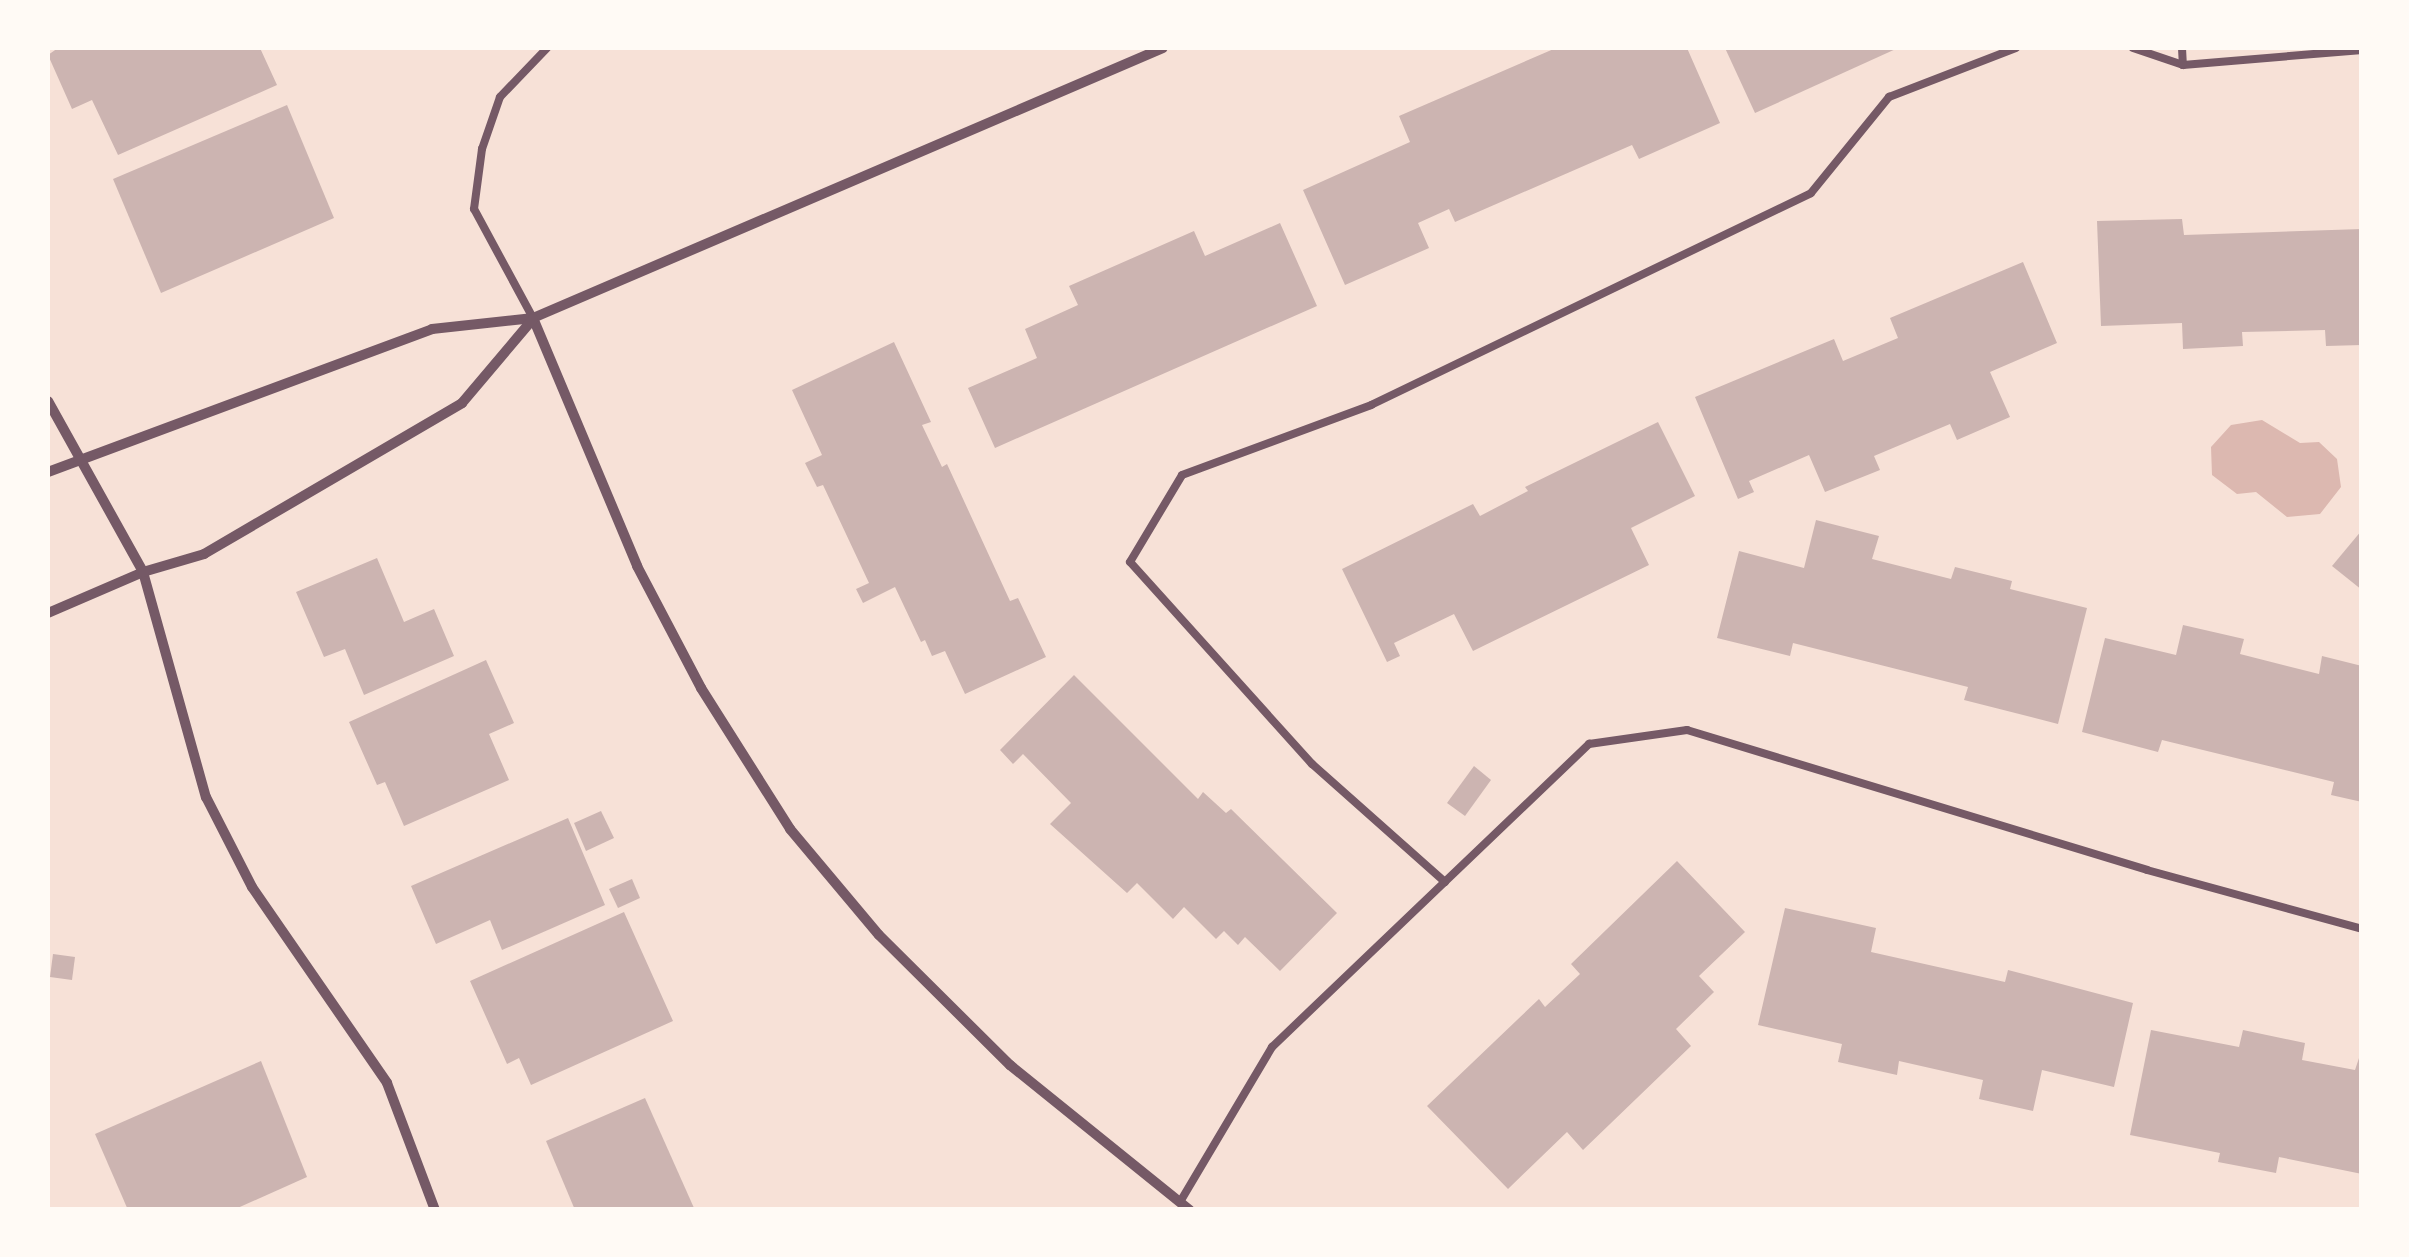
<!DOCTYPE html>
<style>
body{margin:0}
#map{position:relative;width:2409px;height:1257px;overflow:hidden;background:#f7e1d7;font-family:Commissioner,sans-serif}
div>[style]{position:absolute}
.water>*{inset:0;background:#dcb8b0}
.building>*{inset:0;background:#ccb4b1}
.service>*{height:8px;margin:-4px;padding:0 4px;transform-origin:4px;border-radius:4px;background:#755966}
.minor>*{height:10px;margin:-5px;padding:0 5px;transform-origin:5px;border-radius:5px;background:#755966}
span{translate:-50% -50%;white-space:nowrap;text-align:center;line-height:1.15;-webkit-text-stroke:10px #fffaf5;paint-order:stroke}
.frame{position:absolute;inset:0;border:50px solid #fffaf5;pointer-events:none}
</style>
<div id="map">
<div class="water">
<div style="clip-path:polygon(2262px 420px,2300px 443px,2319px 442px,2337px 459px,2341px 487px,2320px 514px,2287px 517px,2256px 492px,2237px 494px,2212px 475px,2211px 447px,2231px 425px)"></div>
</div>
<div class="building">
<div style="clip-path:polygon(58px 48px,260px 48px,277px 85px,118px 155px,92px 100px,72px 109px,48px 55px)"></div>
<div style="clip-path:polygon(1556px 48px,1687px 48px,1720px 123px,1639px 159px,1632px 145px,1455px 222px,1449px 209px,1418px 223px,1429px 248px,1345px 285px,1303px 190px,1410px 142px,1399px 116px)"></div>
<div style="clip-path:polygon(1725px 48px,1898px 48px,1755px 113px)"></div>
<div style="clip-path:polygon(287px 105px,334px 218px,161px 293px,113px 179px)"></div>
<div style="clip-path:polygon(2182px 219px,2184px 235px,2362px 229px,2362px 345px,2326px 346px,2325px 330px,2242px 332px,2243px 346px,2183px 349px,2182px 323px,2101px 326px,2097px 221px)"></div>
<div style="clip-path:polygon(1280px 223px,1317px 306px,995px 448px,968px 388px,1037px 358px,1025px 329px,1078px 305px,1069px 286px,1194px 231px,1205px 256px)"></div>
<div style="clip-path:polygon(2023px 262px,2057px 343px,1990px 372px,2010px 417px,1957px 440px,1950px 424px,1874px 456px,1880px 470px,1825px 492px,1809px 455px,1749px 481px,1754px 492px,1738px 499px,1695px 397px,1834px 339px,1843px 361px,1898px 338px,1890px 318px)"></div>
<div style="clip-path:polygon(894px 342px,931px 422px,922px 425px,942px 467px,947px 464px,1010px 601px,1018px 598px,1046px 657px,965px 694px,945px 651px,932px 656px,925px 640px,921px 642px,895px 587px,863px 603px,856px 589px,869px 583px,823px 485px,817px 487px,805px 463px,822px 455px,792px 390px)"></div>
<div style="clip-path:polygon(1658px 422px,1695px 496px,1631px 528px,1649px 565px,1473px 651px,1454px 614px,1394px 643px,1400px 656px,1387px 662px,1342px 569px,1473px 504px,1480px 516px,1528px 491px,1525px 487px)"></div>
<div style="clip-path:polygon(1816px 520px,1879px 536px,1872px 559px,1951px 579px,1955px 567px,2012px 581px,2010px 589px,2087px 608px,2058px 724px,1964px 700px,1968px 687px,1793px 643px,1790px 656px,1717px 638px,1739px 551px,1804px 568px)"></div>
<div style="clip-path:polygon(2362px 530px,2362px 590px,2332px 566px)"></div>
<div style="clip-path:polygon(377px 558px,404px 622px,434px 609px,454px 656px,364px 695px,345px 649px,324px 657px,296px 592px)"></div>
<div style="clip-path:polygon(2183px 625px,2244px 639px,2240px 654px,2319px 674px,2322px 656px,2362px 666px,2362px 802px,2331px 795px,2334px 782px,2162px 740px,2158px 752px,2082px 732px,2105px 638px,2176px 655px)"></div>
<div style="clip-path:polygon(486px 660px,514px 723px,489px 734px,509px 780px,404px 826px,385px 782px,377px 785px,349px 722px)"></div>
<div style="clip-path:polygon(1074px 675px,1198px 799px,1203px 792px,1226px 813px,1231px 809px,1337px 913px,1280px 971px,1245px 937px,1238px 945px,1224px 931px,1216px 939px,1184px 907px,1173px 919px,1137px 883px,1127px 893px,1050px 824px,1071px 803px,1023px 754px,1013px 764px,1000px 750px)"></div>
<div style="clip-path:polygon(1474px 766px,1491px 780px,1465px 816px,1447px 803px)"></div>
<div style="clip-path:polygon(601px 811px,614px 838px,586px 851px,574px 823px)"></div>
<div style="clip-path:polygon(568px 818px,605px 905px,502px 950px,490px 920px,436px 944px,411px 886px)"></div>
<div style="clip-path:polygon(1677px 861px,1745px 932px,1699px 976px,1714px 992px,1676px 1029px,1691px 1046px,1583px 1150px,1567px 1132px,1508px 1189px,1427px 1106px,1539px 999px,1545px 1007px,1580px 974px,1571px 964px)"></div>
<div style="clip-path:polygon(632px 879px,640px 898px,618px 908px,609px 889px)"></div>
<div style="clip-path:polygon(1785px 908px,1876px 928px,1871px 952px,2005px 982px,2008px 970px,2133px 1003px,2114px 1087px,2042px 1070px,2033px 1111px,1979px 1099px,1983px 1080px,1899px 1061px,1897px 1075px,1838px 1062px,1842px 1044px,1758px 1025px)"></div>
<div style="clip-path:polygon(624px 912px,673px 1021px,531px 1085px,519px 1058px,507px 1064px,470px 981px)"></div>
<div style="clip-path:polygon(53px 954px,75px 957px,72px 980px,50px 977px)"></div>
<div style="clip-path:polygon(2151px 1030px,2239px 1047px,2243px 1030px,2305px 1043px,2302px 1060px,2355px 1070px,2362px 1049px,2362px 1174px,2279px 1157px,2276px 1173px,2218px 1162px,2220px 1153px,2130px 1135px)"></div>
<div style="clip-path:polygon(261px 1061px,307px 1177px,233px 1210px,128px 1210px,95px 1134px)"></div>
<div style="clip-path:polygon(645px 1098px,694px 1208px,575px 1210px,546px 1141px)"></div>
</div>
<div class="service">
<div style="left:2133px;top:48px;width:53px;rotate:18.8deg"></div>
<div style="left:2183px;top:65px;width:180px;rotate:-4.8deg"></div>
<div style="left:2182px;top:48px;width:17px;rotate:87deg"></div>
<div style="left:533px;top:318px;width:124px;rotate:-118.4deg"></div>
<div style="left:474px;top:209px;width:61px;rotate:-82.4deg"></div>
<div style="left:482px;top:149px;width:55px;rotate:-70.9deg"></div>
<div style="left:500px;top:97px;width:68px;rotate:-46.2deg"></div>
<div style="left:1445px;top:882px;width:178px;rotate:-138.4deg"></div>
<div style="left:1312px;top:764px;width:272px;rotate:-132deg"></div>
<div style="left:1130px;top:562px;width:101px;rotate:-59.1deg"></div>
<div style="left:1182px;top:475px;width:202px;rotate:-20.3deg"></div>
<div style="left:1371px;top:405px;width:488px;rotate:-25.7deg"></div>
<div style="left:1811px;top:193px;width:124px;rotate:-50.9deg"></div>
<div style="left:1889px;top:97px;width:136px;rotate:-21.1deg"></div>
<div style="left:1180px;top:1202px;width:180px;rotate:-59.3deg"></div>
<div style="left:1272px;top:1047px;width:439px;rotate:-43.7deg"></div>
<div style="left:1589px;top:744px;width:99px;rotate:-8.1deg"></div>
<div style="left:1687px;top:730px;width:481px;rotate:16.9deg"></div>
<div style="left:2147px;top:870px;width:223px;rotate:15.3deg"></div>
</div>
<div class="minor">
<div style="left:533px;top:318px;width:269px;rotate:67.2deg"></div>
<div style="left:637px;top:566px;width:138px;rotate:62.3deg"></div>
<div style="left:701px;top:688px;width:167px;rotate:57.7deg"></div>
<div style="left:790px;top:829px;width:138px;rotate:50deg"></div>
<div style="left:879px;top:935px;width:185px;rotate:44.8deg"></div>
<div style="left:1010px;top:1065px;width:231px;rotate:38.9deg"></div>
<div style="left:48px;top:401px;width:196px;rotate:60.9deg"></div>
<div style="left:143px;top:572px;width:234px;rotate:74.4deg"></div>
<div style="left:206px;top:797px;width:101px;rotate:62.9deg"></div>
<div style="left:252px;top:887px;width:238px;rotate:55.4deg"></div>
<div style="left:387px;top:1083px;width:136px;rotate:69.3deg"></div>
<div style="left:48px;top:472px;width:410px;rotate:-20.4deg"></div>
<div style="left:432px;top:329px;width:102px;rotate:-6.2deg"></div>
<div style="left:533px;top:318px;width:685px;rotate:-23.2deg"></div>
<div style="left:48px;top:613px;width:103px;rotate:-23.3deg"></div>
<div style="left:143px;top:572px;width:64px;rotate:-16.4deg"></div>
<div style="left:204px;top:554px;width:299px;rotate:-30.3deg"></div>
<div style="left:462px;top:403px;width:110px;rotate:-49.8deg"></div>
</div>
<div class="frame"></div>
</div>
